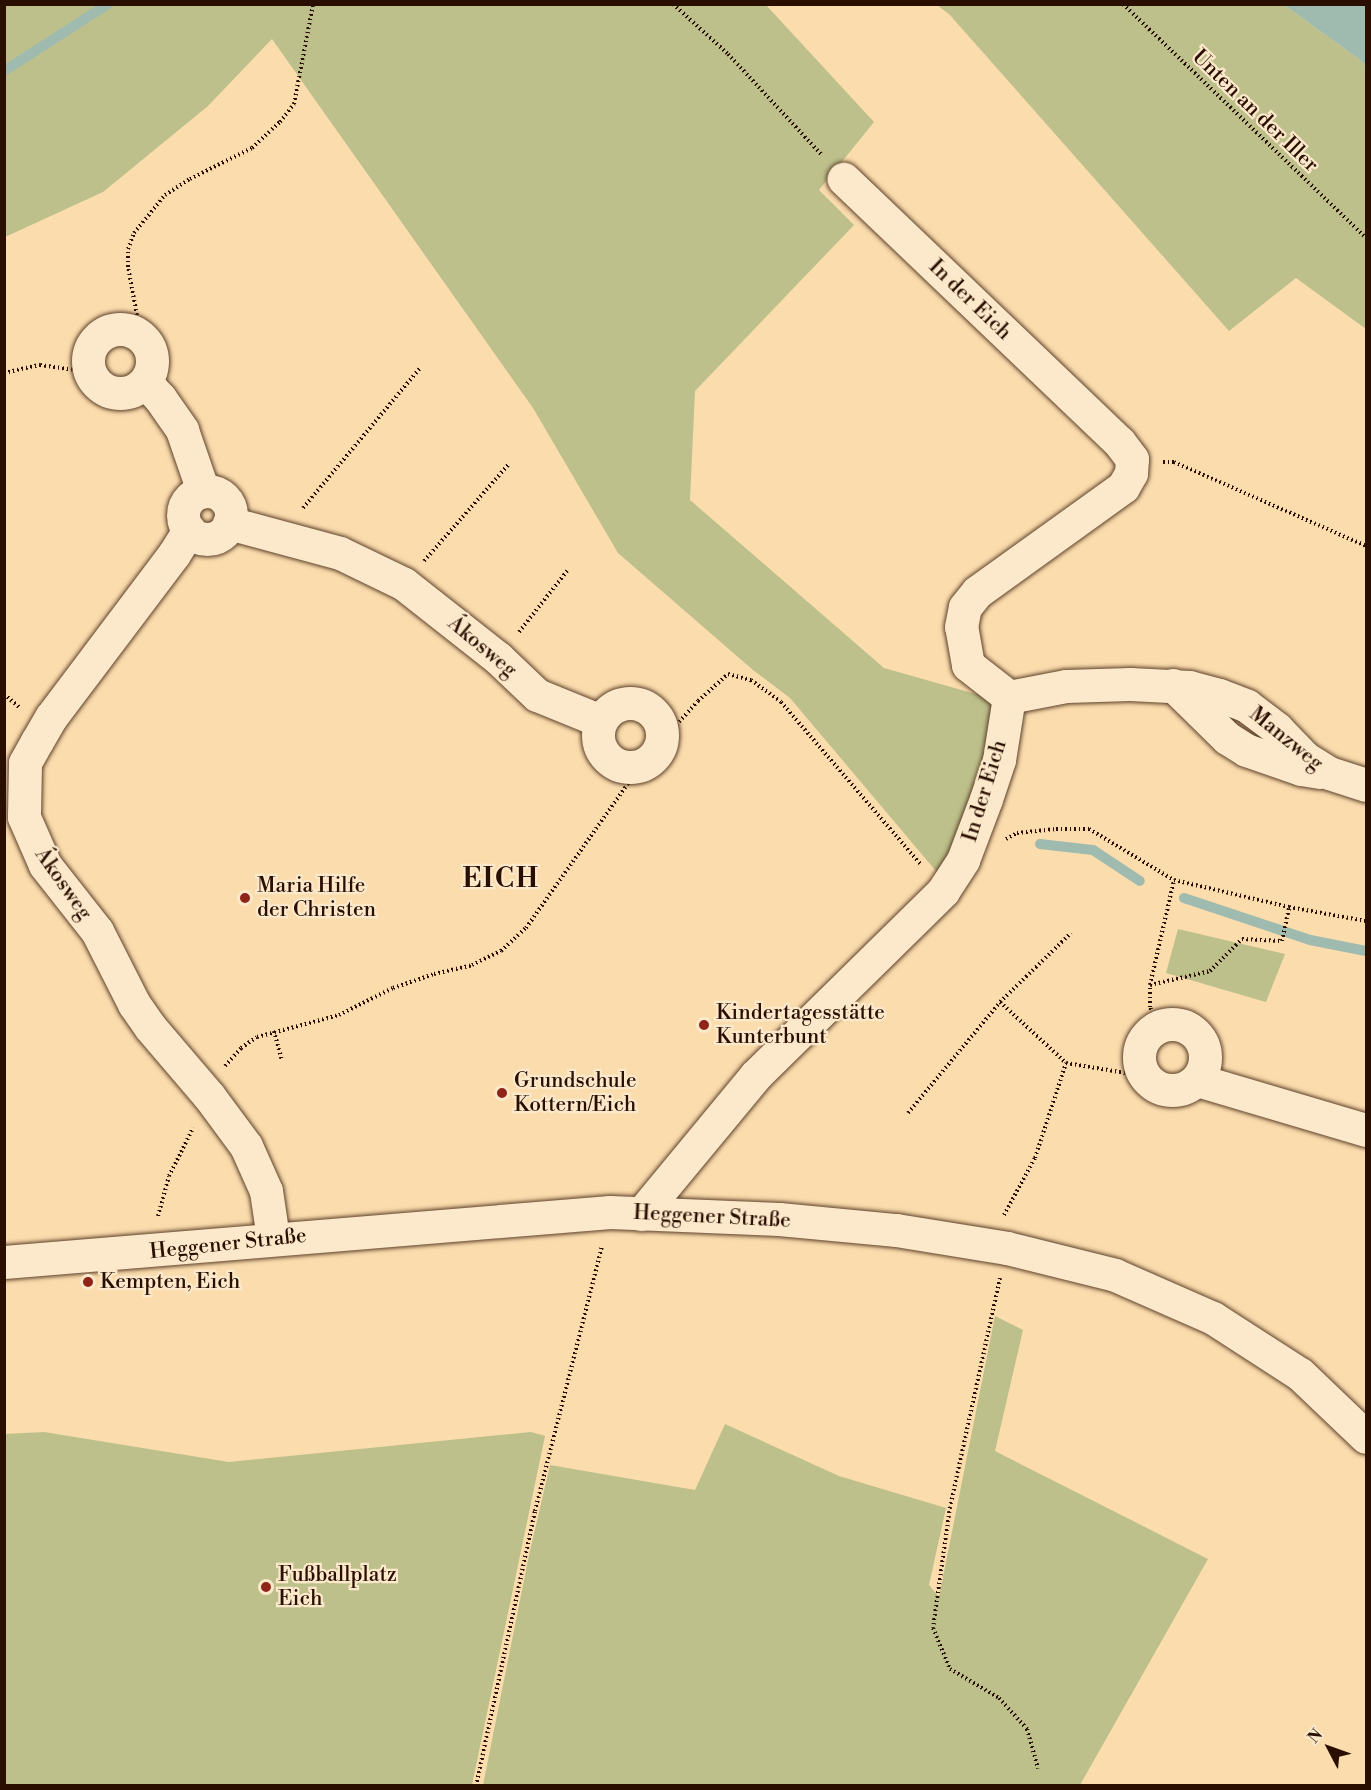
<!DOCTYPE html>
<meta charset="utf-8">
<style>
body{margin:0}
#map{position:relative;width:1371px;height:1790px;overflow:hidden;background:#fbdcad;font-family:"Libre Bodoni",serif}
div>[style]{position:absolute}
.green>*{inset:0;background:#bdc08b}
.water>*{inset:0;background:#9fbaaf}
.stream>*{height:10px;margin:-5px;padding:0 5px;transform-origin:5px;border-radius:5px;background:#9fbaaf}
.path>*{height:4px;margin-top:-2px;transform-origin:0;background:repeating-linear-gradient(90deg,#2a0e00 0 1.5px,transparent 0 4.5px)}
.roads{filter:drop-shadow(0 0 2px #5e422b) drop-shadow(0 0 2px #5e422b)}
.minor>*{height:33px;margin:-16.5px;padding:0 16.5px;transform-origin:16.5px;border-radius:16.5px;background:#fce8ca}
.minor>.ring{margin:-16.5px;padding:0;box-sizing:content-box;background:none;border:33px solid #fce8ca;border-radius:50%}
.dots>*{width:16px;height:16px;translate:-50% -50%;box-sizing:border-box;border:3px solid #fce8ca;border-radius:50%}
span{translate:-50% -50%;white-space:nowrap;text-align:center;line-height:1.15;-webkit-text-stroke:4.5px #fce8ca;paint-order:stroke}
.street-label{font-size:21px;color:#2a0e00}
.poi-label{font-size:21px;color:#2a0e00}
.left{translate:0 -50%;text-align:left}
.district-label{font-size:27px;color:#2a0e00;font-weight:700;letter-spacing:1.5px}
.frame{position:absolute;inset:0;border:6px solid #2a0e00;pointer-events:none}
.north{position:absolute;left:1299px;top:1718px;width:60px;height:60px;-webkit-text-stroke:4px #fce8ca;paint-order:stroke;rotate:311deg;font-size:16px;font-weight:700;line-height:24px;text-align:center;color:#2a0e00}
.north::after{content:'';display:block;margin:auto;width:21px;height:27px;background:#2a0e00;clip-path:polygon(50% 0,100% 100%,50% 72%,0 100%)}
</style>
<div id="map">
<div class="green">
<div style="clip-path:polygon(4px 5px,766px 5px,874px 122px,819px 190px,854px 225px,695px 391px,690px 500px,884px 668px,997px 700px,990px 760px,941px 877px,790px 698px,753px 670px,618px 553px,533px 408px,272px 39px,208px 106px,103px 192px,5px 237px)"></div>
<div style="clip-path:polygon(937px 5px,1284px 5px,1359px 59px,1366px 66px,1366px 329px,1296px 278px,1229px 331px,949px 14px)"></div>
<div style="clip-path:polygon(1178px 929px,1285px 954px,1266px 1002px,1166px 973px)"></div>
<div style="clip-path:polygon(995px 1316px,1023px 1330px,995px 1451px,1208px 1559px,1080px 1785px,483px 1785px,529px 1555px,550px 1465px,695px 1490px,725px 1424px,839px 1476px,946px 1508px,929px 1585px,939px 1597px)"></div>
<div style="clip-path:polygon(44px 1432px,229px 1462px,531px 1432px,545px 1436px,472px 1785px,5px 1785px,5px 1434px)"></div>
</div>
<div class="water">
<div style="clip-path:polygon(1284px 5px,1366px 5px,1366px 66px,1359px 59px)"></div>
</div>
<div class="stream">
<div style="left:4px;top:71px;width:124px;rotate:-32.8deg"></div>
<div style="left:1040px;top:844px;width:53px;rotate:6.5deg"></div>
<div style="left:1093px;top:850px;width:56px;rotate:33.4deg"></div>
<div style="left:1184px;top:898px;width:133px;rotate:18.4deg"></div>
<div style="left:1310px;top:940px;width:57px;rotate:11.1deg"></div>
</div>
<div class="path">
<div style="left:673px;top:4px;width:74px;rotate:42.3deg"></div>
<div style="left:728px;top:54px;width:138px;rotate:47.1deg"></div>
<div style="left:1123px;top:4px;width:337px;rotate:43.9deg"></div>
<div style="left:141px;top:337px;width:71px;rotate:-100.5deg"></div>
<div style="left:128px;top:267px;width:18px;rotate:-90deg"></div>
<div style="left:128px;top:249px;width:17px;rotate:-69deg"></div>
<div style="left:134px;top:233px;width:49px;rotate:-50.8deg"></div>
<div style="left:165px;top:195px;width:30px;rotate:-33deg"></div>
<div style="left:190px;top:179px;width:69px;rotate:-26.6deg"></div>
<div style="left:252px;top:148px;width:38px;rotate:-43deg"></div>
<div style="left:280px;top:122px;width:23px;rotate:-52deg"></div>
<div style="left:294px;top:104px;width:102px;rotate:-79.2deg"></div>
<div style="left:4px;top:373px;width:37px;rotate:-13deg"></div>
<div style="left:40px;top:365px;width:50px;rotate:8deg"></div>
<div style="left:1163px;top:462px;width:11px"></div>
<div style="left:1174px;top:462px;width:210px;rotate:23.6deg"></div>
<div style="left:303px;top:508px;width:182px;rotate:-50.1deg"></div>
<div style="left:424px;top:561px;width:128px;rotate:-48.8deg"></div>
<div style="left:519px;top:632px;width:78px;rotate:-51.8deg"></div>
<div style="left:4px;top:694px;width:20px;rotate:41deg"></div>
<div style="left:661px;top:742px;width:55px;rotate:-47.9deg"></div>
<div style="left:698px;top:701px;width:40px;rotate:-42deg"></div>
<div style="left:728px;top:674px;width:24px;rotate:15deg"></div>
<div style="left:751px;top:680px;width:37px;rotate:36deg"></div>
<div style="left:781px;top:702px;width:215px;rotate:49.3deg"></div>
<div style="left:1006px;top:839px;width:13px;rotate:-29deg"></div>
<div style="left:1017px;top:833px;width:39px;rotate:-6deg"></div>
<div style="left:1056px;top:829px;width:33px"></div>
<div style="left:1089px;top:829px;width:99px;rotate:31deg"></div>
<div style="left:1174px;top:880px;width:118px;rotate:13.2deg"></div>
<div style="left:1289px;top:907px;width:78px;rotate:10.3deg"></div>
<div style="left:1150px;top:985px;width:62px;rotate:-13.1deg"></div>
<div style="left:1210px;top:971px;width:45px;rotate:-45deg"></div>
<div style="left:1242px;top:939px;width:40px;rotate:2.9deg"></div>
<div style="left:1282px;top:941px;width:35px;rotate:-78deg"></div>
<div style="left:1000px;top:1002px;width:99px;rotate:-44.2deg"></div>
<div style="left:1158px;top:1026px;width:21px;rotate:-113deg"></div>
<div style="left:1150px;top:1007px;width:22px;rotate:-90deg"></div>
<div style="left:1150px;top:985px;width:108px;rotate:-77.1deg"></div>
<div style="left:274px;top:1031px;width:30px;rotate:75deg"></div>
<div style="left:225px;top:1066px;width:24px;rotate:-48deg"></div>
<div style="left:241px;top:1048px;width:19px;rotate:-35deg"></div>
<div style="left:257px;top:1037px;width:85px;rotate:-15deg"></div>
<div style="left:339px;top:1015px;width:60px;rotate:-26.6deg"></div>
<div style="left:393px;top:988px;width:43px;rotate:-18.9deg"></div>
<div style="left:434px;top:974px;width:39px;rotate:-13deg"></div>
<div style="left:472px;top:965px;width:32px;rotate:-26deg"></div>
<div style="left:501px;top:951px;width:34px;rotate:-43deg"></div>
<div style="left:526px;top:928px;width:199px;rotate:-54.8deg"></div>
<div style="left:908px;top:1113px;width:144px;rotate:-50.3deg"></div>
<div style="left:1000px;top:1002px;width:90px;rotate:42.7deg"></div>
<div style="left:1004px;top:1215px;width:65px;rotate:-61.5deg"></div>
<div style="left:1035px;top:1158px;width:100px;rotate:-71.9deg"></div>
<div style="left:1066px;top:1063px;width:79px;rotate:9.5deg"></div>
<div style="left:158px;top:1216px;width:41px;rotate:-74.6deg"></div>
<div style="left:169px;top:1176px;width:54px;rotate:-63.4deg"></div>
<div style="left:1000px;top:1278px;width:234px;rotate:102.3deg"></div>
<div style="left:950px;top:1507px;width:122px;rotate:98deg"></div>
<div style="left:933px;top:1628px;width:44px;rotate:67.5deg"></div>
<div style="left:950px;top:1669px;width:57px;rotate:30.6deg"></div>
<div style="left:999px;top:1698px;width:42px;rotate:47.9deg"></div>
<div style="left:1027px;top:1729px;width:41px;rotate:74.2deg"></div>
<div style="left:476px;top:1786px;width:281px;rotate:-77.9deg"></div>
<div style="left:535px;top:1511px;width:273px;rotate:-75.8deg"></div>
</div>
<div class="roads">
<div class="minor">
<div class="ring" style="left:88px;top:329px;width:31px;height:31px"></div>
<div style="left:145px;top:382px;width:22px;rotate:47deg"></div>
<div style="left:160px;top:398px;width:39px;rotate:55deg"></div>
<div style="left:182px;top:430px;width:65px;rotate:71deg"></div>
<div class="ring" style="left:183px;top:491px;width:15px;height:15px"></div>
<div style="left:229px;top:523px;width:115px;rotate:15.1deg"></div>
<div style="left:340px;top:553px;width:71px;rotate:25.8deg"></div>
<div style="left:404px;top:584px;width:120px;rotate:38.2deg"></div>
<div style="left:498px;top:658px;width:54px;rotate:43.5deg"></div>
<div style="left:537px;top:695px;width:69px;rotate:22.1deg"></div>
<div style="left:189px;top:530px;width:28px;rotate:122deg"></div>
<div style="left:174px;top:554px;width:204px;rotate:127deg"></div>
<div style="left:51px;top:717px;width:28px;rotate:120deg"></div>
<div style="left:37px;top:741px;width:25px;rotate:119deg"></div>
<div style="left:25px;top:763px;width:54px;rotate:91.1deg"></div>
<div style="left:24px;top:817px;width:52px;rotate:66.4deg"></div>
<div style="left:45px;top:865px;width:84px;rotate:51.8deg"></div>
<div style="left:97px;top:931px;width:82px;rotate:63.1deg"></div>
<div style="left:134px;top:1004px;width:28px;rotate:55deg"></div>
<div style="left:150px;top:1027px;width:91px;rotate:49.5deg"></div>
<div style="left:209px;top:1096px;width:62px;rotate:53.5deg"></div>
<div style="left:246px;top:1146px;width:49px;rotate:66deg"></div>
<div style="left:266px;top:1191px;width:48px;rotate:81.5deg"></div>
<div style="left:1173px;top:685px;width:76px;rotate:44.5deg"></div>
<div style="left:1227px;top:738px;width:22px;rotate:32deg"></div>
<div style="left:1246px;top:750px;width:58px;rotate:19.1deg"></div>
<div style="left:1301px;top:769px;width:19px;rotate:9deg"></div>
<div style="left:1009px;top:697px;width:58px;rotate:-10.9deg"></div>
<div style="left:1066px;top:686px;width:64px;rotate:-1.8deg"></div>
<div style="left:1130px;top:684px;width:59px;rotate:2.9deg"></div>
<div style="left:1189px;top:687px;width:31px;rotate:15deg"></div>
<div style="left:1219px;top:695px;width:30px;rotate:21deg"></div>
<div style="left:1247px;top:706px;width:38px;rotate:37deg"></div>
<div style="left:1277px;top:729px;width:40px;rotate:46deg"></div>
<div style="left:1305px;top:758px;width:28px;rotate:32deg"></div>
<div style="left:1329px;top:773px;width:39px;rotate:18deg"></div>
<div class="ring" style="left:598px;top:703px;width:31px;height:31px"></div>
<div class="ring" style="left:1139px;top:1024px;width:33px;height:33px"></div>
<div style="left:1197px;top:1080px;width:176px;rotate:16.5deg"></div>
<div style="left:641px;top:1214px;width:179px;rotate:-50.4deg"></div>
<div style="left:755px;top:1076px;width:264px;rotate:-44.5deg"></div>
<div style="left:943px;top:891px;width:37px;rotate:-57deg"></div>
<div style="left:963px;top:860px;width:65px;rotate:-69.3deg"></div>
<div style="left:986px;top:799px;width:41px;rotate:-71.6deg"></div>
<div style="left:999px;top:760px;width:64px;rotate:-81deg"></div>
<div style="left:1009px;top:697px;width:52px;rotate:-142deg"></div>
<div style="left:968px;top:665px;width:39px;rotate:-100deg"></div>
<div style="left:961px;top:627px;width:20px;rotate:-79deg"></div>
<div style="left:965px;top:607px;width:19px;rotate:-51deg"></div>
<div style="left:977px;top:592px;width:180px;rotate:-35.7deg"></div>
<div style="left:1123px;top:487px;width:16px;rotate:-60deg"></div>
<div style="left:1131px;top:473px;width:14px;rotate:-86deg"></div>
<div style="left:1132px;top:459px;width:21px;rotate:-127deg"></div>
<div style="left:1119px;top:442px;width:381px;rotate:-136.3deg"></div>
<div style="left:4px;top:1262px;width:608px;rotate:-4.72deg"></div>
<div style="left:610px;top:1212px;width:169px;rotate:2.4deg"></div>
<div style="left:779px;top:1219px;width:118px;rotate:5.4deg"></div>
<div style="left:896px;top:1230px;width:112px;rotate:9.2deg"></div>
<div style="left:1007px;top:1248px;width:111px;rotate:14deg"></div>
<div style="left:1115px;top:1275px;width:107px;rotate:23.7deg"></div>
<div style="left:1213px;top:1318px;width:103px;rotate:32.8deg"></div>
<div style="left:1300px;top:1374px;width:91px;rotate:43.7deg"></div>
</div>
</div>
<div class="dots">
<div style="left:245px;top:898px;background:#8f2418"></div>
<div style="left:704px;top:1025px;background:#8f2418"></div>
<div style="left:502px;top:1093px;background:#8f2418"></div>
<div style="left:88px;top:1282px;background:#8f2418"></div>
<div style="left:266px;top:1587px;background:#8f2418"></div>
</div>
<div class="street-label">
<span style="left:1255px;top:111px;rotate:44deg">Unten an der Iller</span>
<span style="left:970px;top:300px;rotate:44deg">In der Eich</span>
<span style="left:482px;top:647px;rotate:40deg">Ákosweg</span>
<span style="left:1286px;top:739px;rotate:39deg">Manzweg</span>
<span style="left:985px;top:791px;rotate:-73deg">In der Eich</span>
<span style="left:63px;top:884px;rotate:55deg">Ákosweg</span>
<span style="left:712px;top:1217px;rotate:3deg">Heggener Straße</span>
<span style="left:228px;top:1244px;rotate:-6deg">Heggener Straße</span>
</div>
<div class="poi-label">
<span class="left" style="left:257px;top:898px">Maria Hilfe<br>der Christen</span>
<span class="left" style="left:716px;top:1025px">Kindertagesstätte<br>Kunterbunt</span>
<span class="left" style="left:514px;top:1093px">Grundschule<br>Kottern/Eich</span>
<span class="left" style="left:100px;top:1282px">Kempten, Eich</span>
<span class="left" style="left:278px;top:1587px">Fußballplatz<br>Eich</span>
</div>
<div class="district-label">
<span style="left:501px;top:880px">EICH</span>
</div>
<div class="frame"></div>
<div class="north">N</div>
</div>
